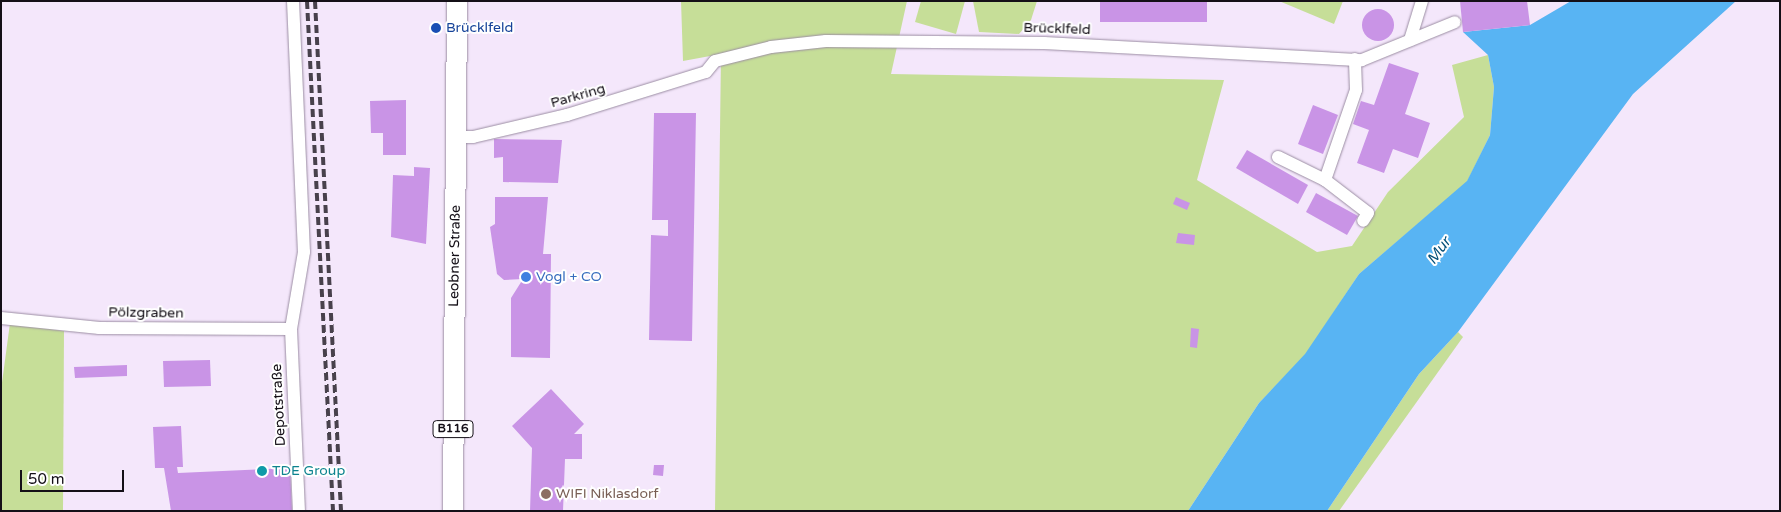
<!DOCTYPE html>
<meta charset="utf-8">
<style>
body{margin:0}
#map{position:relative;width:1781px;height:512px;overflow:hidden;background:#f4e7fb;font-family:"Varela Round",sans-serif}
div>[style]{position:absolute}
.green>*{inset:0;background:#c6de98}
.water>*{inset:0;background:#58b4f3}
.building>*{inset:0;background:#c994e6}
.round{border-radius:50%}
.roads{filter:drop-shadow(0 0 1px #9b8da3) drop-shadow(0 0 1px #9b8da3)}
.minor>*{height:12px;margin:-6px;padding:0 6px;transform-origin:6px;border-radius:6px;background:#fff}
.primary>*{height:20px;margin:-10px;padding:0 10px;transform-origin:10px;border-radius:10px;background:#fff}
.rail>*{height:4px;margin-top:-2px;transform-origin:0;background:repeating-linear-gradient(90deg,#48414c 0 8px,transparent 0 12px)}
.dots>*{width:14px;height:14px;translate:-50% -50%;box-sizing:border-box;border:2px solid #fff;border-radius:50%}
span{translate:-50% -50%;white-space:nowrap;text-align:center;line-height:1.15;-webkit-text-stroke:4px #fff;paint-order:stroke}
.shield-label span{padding:1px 4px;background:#fff;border:1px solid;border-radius:4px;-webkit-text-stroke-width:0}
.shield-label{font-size:12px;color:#140f17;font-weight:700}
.transit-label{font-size:14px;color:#164399}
.left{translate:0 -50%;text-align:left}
.street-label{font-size:14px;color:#140f17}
.shop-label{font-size:14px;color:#366cbe}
.culture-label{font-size:14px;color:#0d838f}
.education-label{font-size:14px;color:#785e54}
.water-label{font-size:15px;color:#055079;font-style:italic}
.frame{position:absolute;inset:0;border:2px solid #140f17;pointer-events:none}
.scale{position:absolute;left:20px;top:470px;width:104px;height:22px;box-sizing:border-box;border:2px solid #140f17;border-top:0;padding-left:6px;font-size:15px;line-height:18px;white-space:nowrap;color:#140f17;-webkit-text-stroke:4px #fff;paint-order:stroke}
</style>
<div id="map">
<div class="green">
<div style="clip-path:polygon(681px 1px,907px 1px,891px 74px,1224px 80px,1197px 180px,1317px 252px,1352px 246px,1388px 192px,1464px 117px,1452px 65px,1488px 55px,1494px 87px,1490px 135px,1467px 182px,1359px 274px,1306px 354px,1259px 403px,1188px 511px,715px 511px,721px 54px,683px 61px)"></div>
<div style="clip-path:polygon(921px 1px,965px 1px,956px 34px,915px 22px)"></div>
<div style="clip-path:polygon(973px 1px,1037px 1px,1031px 20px,1019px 34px,979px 32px)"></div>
<div style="clip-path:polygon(1279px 1px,1343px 1px,1334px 24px)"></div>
<div style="clip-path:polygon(10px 323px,64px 331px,63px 511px,1px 511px,1px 390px)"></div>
<div style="clip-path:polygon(1458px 332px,1463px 337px,1339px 511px,1327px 511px,1419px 374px)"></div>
</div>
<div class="water">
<div style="clip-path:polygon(1571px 1px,1736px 1px,1633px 94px,1458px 332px,1419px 374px,1327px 511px,1188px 511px,1259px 403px,1305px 354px,1359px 274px,1467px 181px,1490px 135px,1494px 87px,1488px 55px,1463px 32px,1530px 25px)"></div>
</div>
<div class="building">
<div style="clip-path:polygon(1100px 1px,1207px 1px,1207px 22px,1100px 22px)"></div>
<div style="clip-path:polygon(1460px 1px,1527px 1px,1530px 25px,1463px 32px)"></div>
<div class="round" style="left:1362px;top:9px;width:32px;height:32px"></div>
<div style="clip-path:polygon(1389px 63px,1419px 73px,1405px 114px,1430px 123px,1418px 158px,1393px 149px,1384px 173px,1357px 163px,1369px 130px,1353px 124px,1361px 101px,1374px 105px)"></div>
<div style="clip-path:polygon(406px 100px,406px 155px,383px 155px,383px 133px,371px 133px,370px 101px)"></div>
<div style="clip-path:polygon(1313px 105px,1338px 115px,1323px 154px,1298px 144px)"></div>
<div style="clip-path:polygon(654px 113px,696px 113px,692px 341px,649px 340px,651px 235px,668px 236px,668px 220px,652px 220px)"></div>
<div style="clip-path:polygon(494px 139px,562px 140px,558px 183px,503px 182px,503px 157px,494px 158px)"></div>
<div style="clip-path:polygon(1247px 150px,1308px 185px,1298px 204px,1236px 168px)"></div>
<div style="clip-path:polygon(414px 167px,430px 168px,426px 244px,391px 237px,393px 175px,414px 176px)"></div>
<div style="clip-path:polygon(1316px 193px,1358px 216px,1347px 235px,1306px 212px)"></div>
<div style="clip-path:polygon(495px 197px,548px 197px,543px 254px,551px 254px,550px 358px,511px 357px,511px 298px,523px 279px,504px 280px,497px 274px,490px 227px,495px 224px)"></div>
<div style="clip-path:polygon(1176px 197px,1190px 203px,1187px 210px,1173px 204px)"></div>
<div style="clip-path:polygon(1178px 233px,1195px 235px,1194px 245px,1176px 243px)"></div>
<div style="clip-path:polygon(1191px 328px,1199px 329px,1197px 348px,1190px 347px)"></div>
<div style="clip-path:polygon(210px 360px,211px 386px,164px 387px,163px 361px)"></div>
<div style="clip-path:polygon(127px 365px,127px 376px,75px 378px,74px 367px)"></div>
<div style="clip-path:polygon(551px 389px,584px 424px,574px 434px,582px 434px,582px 459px,565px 459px,563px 511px,530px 511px,532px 448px,512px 426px)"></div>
<div style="clip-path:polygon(181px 426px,183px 467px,177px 467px,178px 473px,290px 468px,292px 511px,171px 511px,164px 468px,155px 468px,153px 427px)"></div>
<div style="clip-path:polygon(654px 465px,664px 465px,663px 476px,653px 475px)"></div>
</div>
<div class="roads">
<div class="minor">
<div style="left:293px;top:1px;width:251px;rotate:87.5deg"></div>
<div style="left:304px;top:252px;width:78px;rotate:99.6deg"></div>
<div style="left:291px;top:329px;width:182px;rotate:87.5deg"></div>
<div style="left:1410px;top:40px;width:41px;rotate:-72.9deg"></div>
<div style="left:457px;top:137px;width:16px"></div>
<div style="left:473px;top:137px;width:97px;rotate:-13.2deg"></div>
<div style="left:567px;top:115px;width:145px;rotate:-17.2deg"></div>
<div style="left:706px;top:72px;width:14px;rotate:-51deg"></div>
<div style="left:715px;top:61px;width:58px;rotate:-14deg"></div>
<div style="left:771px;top:47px;width:55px;rotate:-6.2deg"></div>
<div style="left:826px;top:41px;width:218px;rotate:0.5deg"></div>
<div style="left:1044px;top:43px;width:318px;rotate:3.1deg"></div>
<div style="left:1362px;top:60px;width:100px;rotate:-22.2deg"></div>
<div style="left:1278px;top:157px;width:52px;rotate:26.1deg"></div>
<div style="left:1325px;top:180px;width:95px;rotate:-71deg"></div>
<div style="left:1356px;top:90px;width:31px;rotate:-92deg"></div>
<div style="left:1325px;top:180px;width:54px;rotate:37.5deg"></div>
<div style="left:1368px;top:213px;width:9px;rotate:122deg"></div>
<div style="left:1px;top:318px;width:99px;rotate:5.8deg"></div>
<div style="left:99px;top:328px;width:192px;rotate:0.3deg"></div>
</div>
<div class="primary">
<div style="left:453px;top:511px;width:510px;rotate:-89.55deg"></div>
</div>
</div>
<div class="rail">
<div style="left:307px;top:1px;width:511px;rotate:87.08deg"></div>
<div style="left:315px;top:1px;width:511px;rotate:87.08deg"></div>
</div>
<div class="dots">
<div style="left:436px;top:28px;background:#1a4fb4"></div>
<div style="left:526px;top:277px;background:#3f7fe0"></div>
<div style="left:262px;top:471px;background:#0f9aa8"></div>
<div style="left:546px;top:494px;background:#8d6e63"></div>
</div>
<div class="shield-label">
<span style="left:453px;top:429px">B116</span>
</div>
<div class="transit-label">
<span class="left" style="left:446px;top:28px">Brücklfeld</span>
</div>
<div class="street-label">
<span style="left:1057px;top:29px;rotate:2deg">Brücklfeld</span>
<span style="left:578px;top:96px;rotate:-16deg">Parkring</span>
<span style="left:455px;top:256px;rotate:-89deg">Leobner Straße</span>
<span style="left:146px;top:313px;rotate:1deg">Pölzgraben</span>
<span style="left:279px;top:405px;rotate:-93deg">Depotstraße</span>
</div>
<div class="shop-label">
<span class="left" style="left:536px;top:277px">Vogl + CO</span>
</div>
<div class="culture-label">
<span class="left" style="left:272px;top:471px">TDE Group</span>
</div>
<div class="education-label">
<span class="left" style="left:556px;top:494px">WIFI Niklasdorf</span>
</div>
<div class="water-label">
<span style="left:1439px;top:251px;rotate:-54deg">Mur</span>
</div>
<div class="frame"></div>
<div class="scale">50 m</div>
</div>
